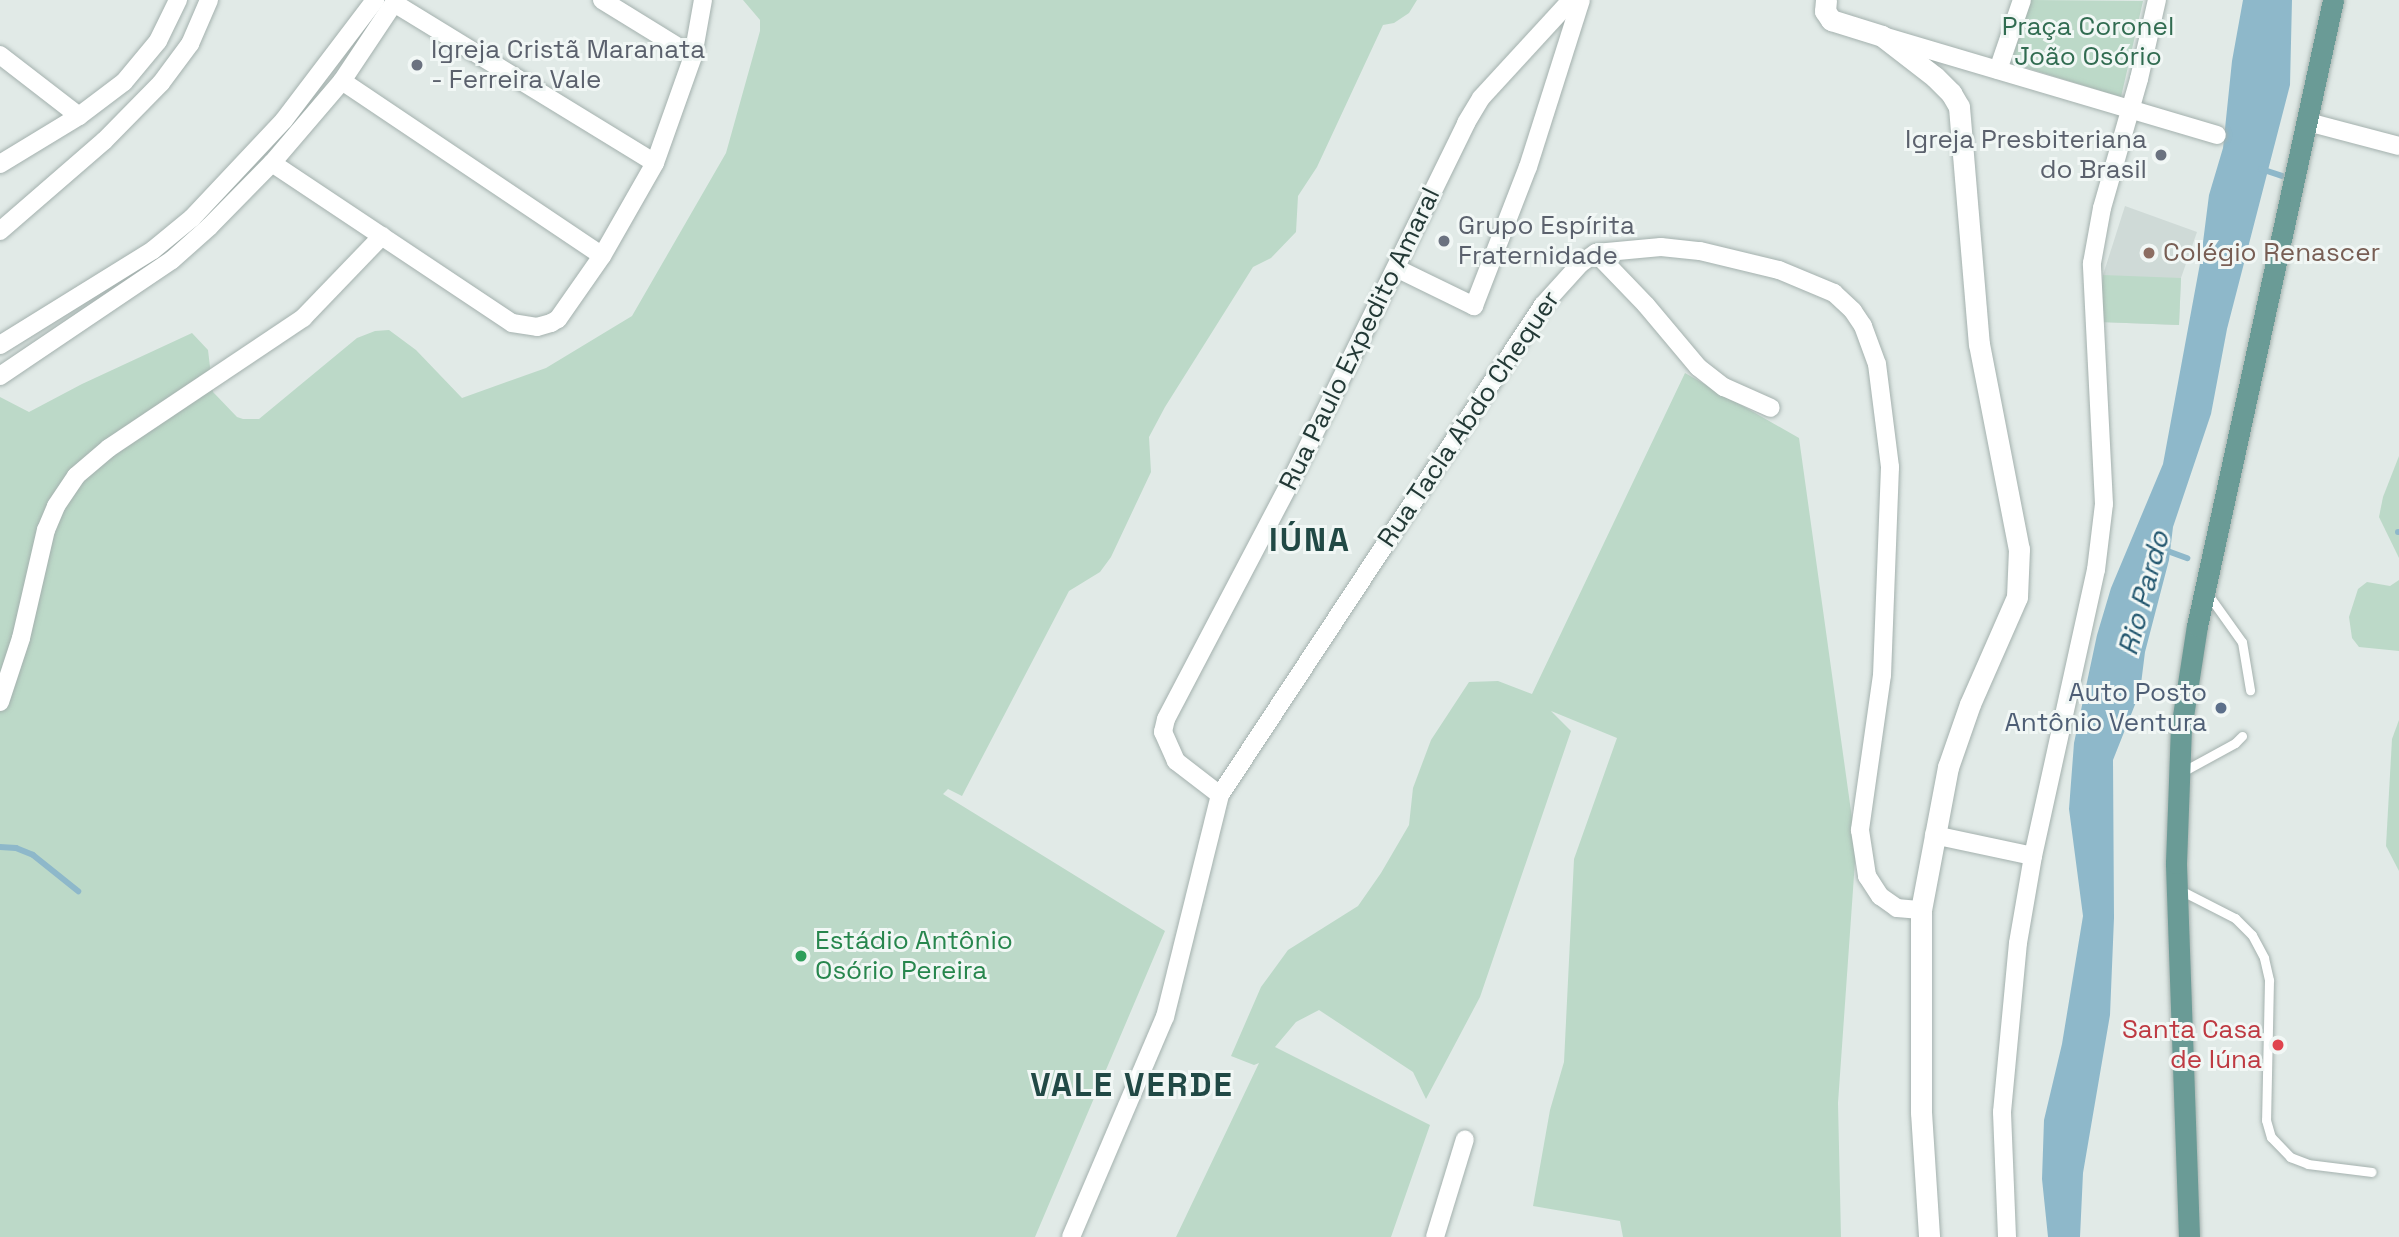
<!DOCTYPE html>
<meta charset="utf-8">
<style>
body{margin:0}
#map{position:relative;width:2399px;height:1237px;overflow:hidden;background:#e1eae7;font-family:"Space Grotesk",sans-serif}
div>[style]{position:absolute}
.built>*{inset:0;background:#cfdad7}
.green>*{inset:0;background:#bcd9c8}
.water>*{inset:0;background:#8eb8ca}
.stream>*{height:6px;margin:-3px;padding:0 3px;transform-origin:3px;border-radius:3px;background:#8eb8ca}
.roads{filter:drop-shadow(0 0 2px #a4b1ae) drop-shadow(0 0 2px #a4b1ae)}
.lane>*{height:9px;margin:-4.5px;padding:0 4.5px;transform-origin:4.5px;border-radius:4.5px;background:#fff}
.street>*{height:18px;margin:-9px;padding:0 9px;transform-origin:9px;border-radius:9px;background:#fff}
.secondary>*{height:21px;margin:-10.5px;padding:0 10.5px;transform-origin:10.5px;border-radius:10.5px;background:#fff}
.primary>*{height:21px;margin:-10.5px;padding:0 10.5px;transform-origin:10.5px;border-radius:10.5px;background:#6a9b96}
.dots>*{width:19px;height:19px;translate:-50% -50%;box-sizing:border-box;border:4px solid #f1f7f5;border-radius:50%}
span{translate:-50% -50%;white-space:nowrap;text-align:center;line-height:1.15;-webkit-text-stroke:6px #f1f7f5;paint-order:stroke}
.park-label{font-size:26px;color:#316c51}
.worship-label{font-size:26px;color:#5b616d}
.left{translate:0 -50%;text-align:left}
.right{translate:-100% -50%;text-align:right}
.education-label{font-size:26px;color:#785e54}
.street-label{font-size:26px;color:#233936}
.service-label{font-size:26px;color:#4e5e75}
.leisure-label{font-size:26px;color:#27864d}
.health-label{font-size:26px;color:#be3a42}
.water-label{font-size:28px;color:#23576f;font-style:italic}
.district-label{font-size:33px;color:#214945;font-weight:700;letter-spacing:2px}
</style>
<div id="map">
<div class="built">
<div style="clip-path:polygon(2125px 206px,2197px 232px,2181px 278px,2179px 325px,2100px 322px,2103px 275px)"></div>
</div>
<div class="green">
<div style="clip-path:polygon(743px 0,1417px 0,1409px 13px,1394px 23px,1383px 25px,1317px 167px,1298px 196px,1296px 232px,1271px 258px,1253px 267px,1165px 407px,1149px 437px,1151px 472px,1111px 557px,1100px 572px,1069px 591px,962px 796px,948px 789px,943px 794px,1165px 931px,1035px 1237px,0 1237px,0 397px,29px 412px,82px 384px,192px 333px,208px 350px,213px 392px,237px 417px,243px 419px,259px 419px,357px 338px,375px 331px,389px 330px,416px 350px,462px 398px,546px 368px,632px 316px,726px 153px,760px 31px,760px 20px)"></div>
<div style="clip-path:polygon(2030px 0,2143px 1px,2121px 97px,2011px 63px)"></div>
<div style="clip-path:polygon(2103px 275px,2181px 278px,2179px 325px,2100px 322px)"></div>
<div style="clip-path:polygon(1685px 373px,1799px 438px,1856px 847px,1838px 1103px,1841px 1237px,1623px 1237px,1620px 1221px,1533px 1206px,1550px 1110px,1564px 1062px,1574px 859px,1617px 738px,1551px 711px,1571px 731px,1480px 997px,1426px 1099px,1413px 1072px,1319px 1010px,1296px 1022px,1275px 1047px,1430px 1125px,1391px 1237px,1176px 1237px,1259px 1063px,1254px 1065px,1231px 1056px,1261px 987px,1288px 950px,1358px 906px,1381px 873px,1409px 825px,1413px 788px,1431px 740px,1469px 682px,1498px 681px,1532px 694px)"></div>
<div style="clip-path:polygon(2399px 456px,2399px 558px,2379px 517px,2383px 497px)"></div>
<div style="clip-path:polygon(2399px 580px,2399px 651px,2359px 647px,2352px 638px,2349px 617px,2358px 589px,2367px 582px,2390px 586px)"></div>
<div style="clip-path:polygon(2399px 720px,2399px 871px,2386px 846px,2392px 739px)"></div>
</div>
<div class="water">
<div style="clip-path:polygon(2243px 0,2292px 0,2290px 85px,2227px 329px,2211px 414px,2173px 527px,2169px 560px,2145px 652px,2140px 692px,2113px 760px,2114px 918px,2110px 1015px,2083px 1173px,2080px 1237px,2048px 1237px,2042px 1179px,2044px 1120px,2062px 1044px,2083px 916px,2069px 809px,2074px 743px,2097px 635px,2111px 588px,2163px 464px,2201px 258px,2209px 195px,2223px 148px,2232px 61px)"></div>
</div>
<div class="stream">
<div style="left:2261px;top:169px;width:22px;rotate:18deg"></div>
<div style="left:2398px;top:532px;width:1px"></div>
<div style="left:2162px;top:549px;width:27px;rotate:20deg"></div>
<div style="left:0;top:847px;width:16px;rotate:4deg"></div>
<div style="left:16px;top:848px;width:18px;rotate:22deg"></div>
<div style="left:33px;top:855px;width:58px;rotate:38.7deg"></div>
</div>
<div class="roads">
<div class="lane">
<div style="left:2207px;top:593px;width:60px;rotate:54.5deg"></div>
<div style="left:2242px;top:642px;width:49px;rotate:80.5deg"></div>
<div style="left:2182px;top:772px;width:60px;rotate:-28.7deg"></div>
<div style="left:2235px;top:743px;width:10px;rotate:-45deg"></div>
<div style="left:2180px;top:890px;width:62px;rotate:27deg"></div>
<div style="left:2235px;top:918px;width:24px;rotate:45deg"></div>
<div style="left:2252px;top:935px;width:26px;rotate:62deg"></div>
<div style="left:2264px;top:958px;width:23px;rotate:77deg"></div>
<div style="left:2269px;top:980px;width:140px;rotate:91.2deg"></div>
<div style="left:2266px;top:1120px;width:18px;rotate:74deg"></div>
<div style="left:2271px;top:1137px;width:28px;rotate:46deg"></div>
<div style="left:2290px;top:1157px;width:19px;rotate:21deg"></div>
<div style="left:2308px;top:1164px;width:64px;rotate:7.1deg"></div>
</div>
<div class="street">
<div style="left:602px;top:0;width:107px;rotate:31.6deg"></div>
<div style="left:394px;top:3px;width:306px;rotate:31.5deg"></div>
<div style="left:1886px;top:37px;width:345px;rotate:16.5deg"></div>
<div style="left:0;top:55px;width:100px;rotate:37.7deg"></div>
<div style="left:1998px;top:70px;width:74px;rotate:-71.1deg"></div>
<div style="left:342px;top:81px;width:313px;rotate:33.9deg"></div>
<div style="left:2308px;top:122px;width:94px;rotate:14.8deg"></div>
<div style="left:272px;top:163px;width:288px;rotate:33.7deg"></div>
<div style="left:512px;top:323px;width:25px;rotate:9deg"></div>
<div style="left:537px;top:327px;width:15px;rotate:-16deg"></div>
<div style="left:551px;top:323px;width:8px;rotate:-30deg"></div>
<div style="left:558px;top:319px;width:77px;rotate:-55.1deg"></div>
<div style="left:602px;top:256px;width:107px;rotate:-60.3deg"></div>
<div style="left:655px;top:163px;width:114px;rotate:-70.4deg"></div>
<div style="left:693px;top:56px;width:57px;rotate:-79.9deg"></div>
<div style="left:0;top:164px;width:92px;rotate:-31.3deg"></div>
<div style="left:79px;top:116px;width:56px;rotate:-37.1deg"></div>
<div style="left:124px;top:82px;width:53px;rotate:-50.3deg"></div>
<div style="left:158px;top:41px;width:46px;rotate:-64deg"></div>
<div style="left:0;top:231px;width:138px;rotate:-40.9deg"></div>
<div style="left:104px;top:141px;width:81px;rotate:-45.5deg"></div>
<div style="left:161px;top:83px;width:49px;rotate:-53.4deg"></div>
<div style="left:190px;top:44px;width:48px;rotate:-66.6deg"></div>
<div style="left:1596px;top:253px;width:72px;rotate:46.1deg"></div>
<div style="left:1646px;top:305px;width:81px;rotate:50deg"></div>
<div style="left:1698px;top:367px;width:33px;rotate:38deg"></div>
<div style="left:1724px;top:387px;width:51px;rotate:24.1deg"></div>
<div style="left:1396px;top:268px;width:87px;rotate:26deg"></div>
<div style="left:1474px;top:306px;width:149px;rotate:-68.8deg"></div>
<div style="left:1528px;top:167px;width:175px;rotate:-72.4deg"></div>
<div style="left:0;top:345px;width:180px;rotate:-31.8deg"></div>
<div style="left:153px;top:250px;width:50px;rotate:-39.4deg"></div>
<div style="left:192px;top:218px;width:134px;rotate:-46.8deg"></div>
<div style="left:284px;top:120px;width:151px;rotate:-52.8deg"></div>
<div style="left:0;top:376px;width:207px;rotate:-34deg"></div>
<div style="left:172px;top:260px;width:50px;rotate:-41.7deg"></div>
<div style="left:209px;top:227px;width:90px;rotate:-45.5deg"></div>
<div style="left:272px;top:163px;width:108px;rotate:-49.5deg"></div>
<div style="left:342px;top:81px;width:97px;rotate:-56.3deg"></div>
<div style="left:0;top:702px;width:67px;rotate:-71.8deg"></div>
<div style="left:21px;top:638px;width:111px;rotate:-77deg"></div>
<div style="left:46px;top:530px;width:26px;rotate:-67deg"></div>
<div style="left:56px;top:506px;width:36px;rotate:-56deg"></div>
<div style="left:76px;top:476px;width:43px;rotate:-40.3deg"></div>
<div style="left:109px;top:448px;width:234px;rotate:-33.8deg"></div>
<div style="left:303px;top:318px;width:114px;rotate:-46.1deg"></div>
<div style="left:1220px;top:795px;width:56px;rotate:-142.3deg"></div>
<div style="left:1176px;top:761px;width:32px;rotate:-114deg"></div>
<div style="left:1163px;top:732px;width:13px;rotate:-77deg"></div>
<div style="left:1166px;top:719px;width:264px;rotate:-62.3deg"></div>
<div style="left:1289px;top:485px;width:403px;rotate:-63.9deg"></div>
<div style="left:1466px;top:123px;width:29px;rotate:-59deg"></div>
<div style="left:1481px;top:98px;width:133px;rotate:-47.4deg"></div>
<div style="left:1934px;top:835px;width:101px;rotate:12deg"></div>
<div style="left:1071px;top:1237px;width:239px;rotate:-66.9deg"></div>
<div style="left:1165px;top:1017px;width:229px;rotate:-76.1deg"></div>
<div style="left:1220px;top:795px;width:587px;rotate:-56.61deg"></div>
<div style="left:1543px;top:305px;width:55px;rotate:-47.9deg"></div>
<div style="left:1580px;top:264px;width:19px;rotate:-35deg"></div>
<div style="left:1596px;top:253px;width:65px;rotate:-5.3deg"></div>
<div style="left:1661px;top:247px;width:39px;rotate:6deg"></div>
<div style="left:1700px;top:251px;width:81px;rotate:13.5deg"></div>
<div style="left:1779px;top:270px;width:60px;rotate:22.7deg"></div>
<div style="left:1834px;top:293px;width:26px;rotate:43deg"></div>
<div style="left:1853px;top:311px;width:18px;rotate:56deg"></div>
<div style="left:1863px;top:326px;width:40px;rotate:69.8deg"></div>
<div style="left:1877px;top:364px;width:104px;rotate:82.8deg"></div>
<div style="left:1890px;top:467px;width:208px;rotate:92.2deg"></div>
<div style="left:1882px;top:675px;width:157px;rotate:98.1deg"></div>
<div style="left:1860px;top:830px;width:47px;rotate:81.3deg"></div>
<div style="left:1867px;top:876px;width:24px;rotate:57deg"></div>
<div style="left:1880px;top:896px;width:21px;rotate:35deg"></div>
<div style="left:1897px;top:908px;width:24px;rotate:5deg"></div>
<div style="left:1435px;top:1237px;width:102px;rotate:-73deg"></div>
<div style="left:2007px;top:1237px;width:125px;rotate:-92.3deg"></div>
<div style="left:2002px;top:1112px;width:170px;rotate:-84.6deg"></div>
<div style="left:2018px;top:943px;width:88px;rotate:-80.2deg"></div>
<div style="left:2033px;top:856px;width:293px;rotate:-77.6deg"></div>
<div style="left:2096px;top:570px;width:66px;rotate:-83.1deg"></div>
<div style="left:2104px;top:504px;width:241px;rotate:-92.9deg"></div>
<div style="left:2092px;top:263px;width:56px;rotate:-79.7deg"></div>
<div style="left:2102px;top:208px;width:134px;rotate:-74deg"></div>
<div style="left:2139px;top:79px;width:81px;rotate:-77.2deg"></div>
</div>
<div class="secondary">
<div style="left:1826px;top:0;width:11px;rotate:95deg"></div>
<div style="left:1825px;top:11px;width:11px;rotate:56deg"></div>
<div style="left:1831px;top:20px;width:53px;rotate:17.4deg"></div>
<div style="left:1882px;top:36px;width:67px;rotate:37.7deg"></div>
<div style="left:1935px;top:77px;width:23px;rotate:45deg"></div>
<div style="left:1951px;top:93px;width:16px;rotate:60deg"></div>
<div style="left:1959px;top:107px;width:238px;rotate:85.2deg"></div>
<div style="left:1979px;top:344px;width:209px;rotate:79deg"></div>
<div style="left:2019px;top:549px;width:48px;rotate:92.4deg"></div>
<div style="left:2017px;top:597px;width:117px;rotate:113.7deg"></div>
<div style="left:1970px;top:704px;width:67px;rotate:109.2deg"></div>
<div style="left:1948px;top:767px;width:146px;rotate:100.7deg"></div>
<div style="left:1921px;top:910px;width:202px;rotate:90deg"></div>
<div style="left:1921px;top:1112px;width:125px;rotate:86.3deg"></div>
</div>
<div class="primary">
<div style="left:2189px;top:1237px;width:374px;rotate:-92deg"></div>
<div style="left:2176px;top:863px;width:134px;rotate:-87.9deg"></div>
<div style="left:2181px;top:729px;width:104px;rotate:-81.2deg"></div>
<div style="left:2197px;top:626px;width:641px;rotate:-77.74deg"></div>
</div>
</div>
<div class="dots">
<div style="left:417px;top:65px;background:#6b7280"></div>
<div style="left:2161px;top:155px;background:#6b7280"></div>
<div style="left:1444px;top:241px;background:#6b7280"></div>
<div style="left:2149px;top:253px;background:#8d6e63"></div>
<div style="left:2221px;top:708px;background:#5c6f8a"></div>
<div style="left:801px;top:956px;background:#2e9e5b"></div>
<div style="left:2278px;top:1045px;background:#e0444e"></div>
</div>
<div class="park-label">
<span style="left:2088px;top:42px">Praça Coronel<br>João Osório</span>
</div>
<div class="worship-label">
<span class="left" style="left:431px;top:65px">Igreja Cristã Maranata<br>- Ferreira Vale</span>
<span class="right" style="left:2147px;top:155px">Igreja Presbiteriana<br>do Brasil</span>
<span class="left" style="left:1458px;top:241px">Grupo Espírita<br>Fraternidade</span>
</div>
<div class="education-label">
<span class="left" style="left:2163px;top:253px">Colégio Renascer</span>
</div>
<div class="street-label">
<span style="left:1360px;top:339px;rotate:-64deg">Rua Paulo Expedito Amaral</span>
<span style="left:1469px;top:419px;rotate:-56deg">Rua Tacla Abdo Chequer</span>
</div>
<div class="service-label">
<span class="right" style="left:2207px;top:708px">Auto Posto<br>Antônio Ventura</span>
</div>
<div class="leisure-label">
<span class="left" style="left:815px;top:956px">Estádio Antônio<br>Osório Pereira</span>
</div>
<div class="health-label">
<span class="right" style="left:2262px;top:1045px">Santa Casa<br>de Iúna</span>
</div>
<div class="water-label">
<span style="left:2143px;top:593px;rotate:-75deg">Rio Pardo</span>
</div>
<div class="district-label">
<span style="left:1310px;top:541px">IÚNA</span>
<span style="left:1132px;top:1086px">VALE VERDE</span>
</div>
</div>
